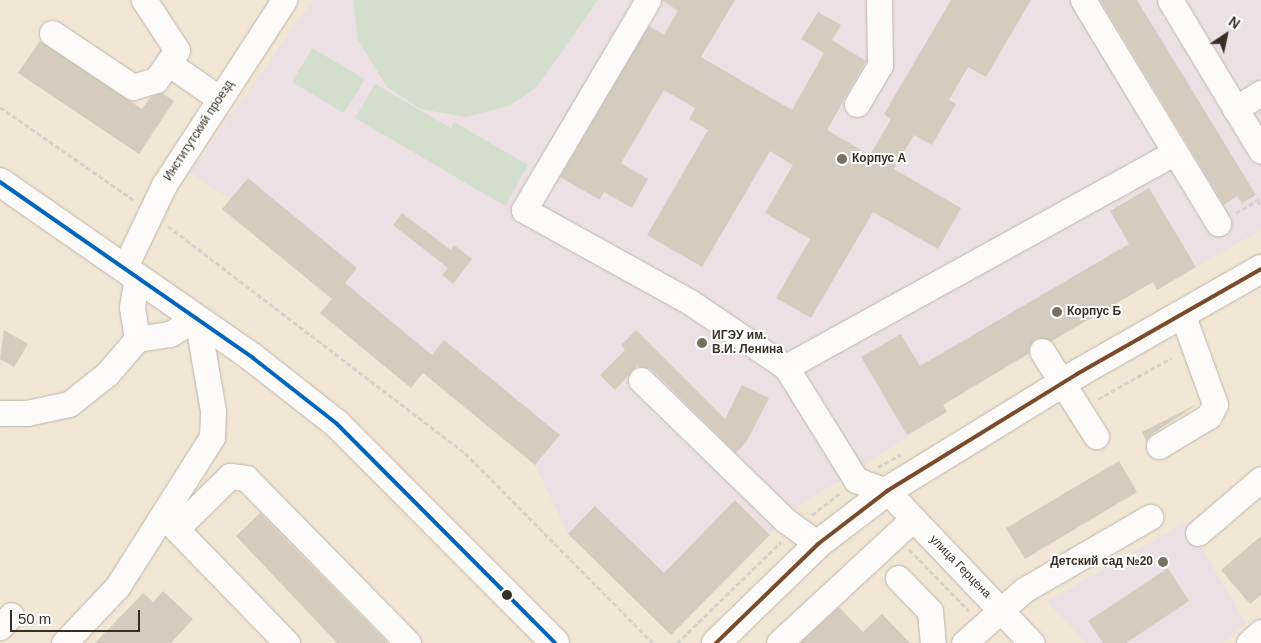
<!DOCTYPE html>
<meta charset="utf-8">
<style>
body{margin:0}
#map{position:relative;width:1261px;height:643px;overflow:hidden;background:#f2e6d6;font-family:Arial,sans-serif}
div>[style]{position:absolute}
.education>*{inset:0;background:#ece0e5}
.green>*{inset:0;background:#d3dfcc}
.building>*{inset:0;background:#d5ccbf}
.path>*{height:3px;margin-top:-1.5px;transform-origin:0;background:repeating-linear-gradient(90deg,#d6d2ce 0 5px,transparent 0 7.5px)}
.roads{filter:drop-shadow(0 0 1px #beb5a9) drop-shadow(0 0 1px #beb5a9)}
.minor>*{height:25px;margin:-12.5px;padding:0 12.5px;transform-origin:12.5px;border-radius:12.5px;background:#fdfbf9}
.major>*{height:28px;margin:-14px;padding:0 14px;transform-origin:14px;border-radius:14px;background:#fdfbf9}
.bus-1>*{height:4px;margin:-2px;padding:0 2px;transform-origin:2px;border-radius:2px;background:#0065bd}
.bus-2>*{height:4px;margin:-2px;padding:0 2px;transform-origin:2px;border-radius:2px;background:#7a4b2a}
.dots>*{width:14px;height:14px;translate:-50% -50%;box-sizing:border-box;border:2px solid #fff;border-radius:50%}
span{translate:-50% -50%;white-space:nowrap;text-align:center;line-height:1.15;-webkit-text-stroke:4px #fff;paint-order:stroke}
.street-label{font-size:12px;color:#383024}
.poi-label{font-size:12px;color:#383024;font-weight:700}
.left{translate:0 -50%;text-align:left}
.right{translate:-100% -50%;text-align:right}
.north{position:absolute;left:1201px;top:10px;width:50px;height:50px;-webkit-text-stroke:4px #fff;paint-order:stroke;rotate:34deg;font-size:14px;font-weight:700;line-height:20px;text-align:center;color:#383024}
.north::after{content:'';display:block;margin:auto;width:18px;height:22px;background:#383024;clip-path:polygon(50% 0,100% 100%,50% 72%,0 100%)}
.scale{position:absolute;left:10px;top:610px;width:130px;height:22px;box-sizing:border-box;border:2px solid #383024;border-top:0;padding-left:6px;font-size:15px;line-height:18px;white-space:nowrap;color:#383024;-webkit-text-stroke:4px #fff;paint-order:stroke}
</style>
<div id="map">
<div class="education">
<div style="clip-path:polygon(313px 0,1261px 0,1261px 230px,1196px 267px,1152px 282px,943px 404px,947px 412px,793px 510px,671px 635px,568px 534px,535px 465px,423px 373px,411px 388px,320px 313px,332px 298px,230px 199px,190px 173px)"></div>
<div style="clip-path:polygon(1186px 522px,1246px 623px,1223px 643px,1086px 643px,1047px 602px)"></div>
</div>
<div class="green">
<div style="clip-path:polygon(353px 0,598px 0,537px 87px,509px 106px,466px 117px,420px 109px,387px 87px,358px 40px)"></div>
<div style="clip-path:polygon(312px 48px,365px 79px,344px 113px,292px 82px)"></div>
<div style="clip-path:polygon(375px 84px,451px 128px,454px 122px,528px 165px,505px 206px,355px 118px)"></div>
</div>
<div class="building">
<div style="clip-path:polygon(662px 0,735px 0,701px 57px,792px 110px,824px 53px,801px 39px,818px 12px,841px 25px,832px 40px,866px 61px,827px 130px,870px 155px,891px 119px,884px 114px,951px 0,1031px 0,986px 77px,968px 67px,949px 100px,956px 104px,932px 145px,914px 135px,894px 169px,961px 208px,938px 249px,873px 212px,811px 318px,776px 298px,810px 239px,765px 213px,793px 165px,770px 151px,702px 267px,647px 235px,708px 130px,689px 119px,695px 108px,664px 90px,621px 163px,648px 179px,632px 208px,604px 192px,600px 200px,560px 177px,649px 26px,664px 35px,678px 11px)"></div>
<div style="clip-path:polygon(1100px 0,1137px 0,1256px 195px,1242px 203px,1237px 196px,1224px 205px)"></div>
<div style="clip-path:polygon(40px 41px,142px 109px,151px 97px,162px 93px,174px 101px,139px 154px,18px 73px)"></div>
<div style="clip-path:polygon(248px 178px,357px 268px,345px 283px,432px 355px,444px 340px,560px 435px,535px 465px,423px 373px,411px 388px,320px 313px,332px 299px,222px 209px)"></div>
<div style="clip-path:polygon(1149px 188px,1196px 267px,1157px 290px,1153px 282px,1052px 341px,1035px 339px,1028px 354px,943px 405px,947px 412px,907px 435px,861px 357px,901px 334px,920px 366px,1129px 244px,1110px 211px)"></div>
<div style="clip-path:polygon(402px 213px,451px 250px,454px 245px,472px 259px,453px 284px,442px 275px,448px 268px,393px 225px)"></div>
<div style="clip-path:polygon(4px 330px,28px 344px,14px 367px,0 359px)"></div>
<div style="clip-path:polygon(636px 330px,725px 419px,742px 385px,769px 398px,747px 441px,736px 453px,651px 369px,637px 366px,615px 390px,600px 375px,625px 350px,621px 345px)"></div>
<div style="clip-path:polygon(1199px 403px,1152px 434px,1146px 441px,1142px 432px)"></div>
<div style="clip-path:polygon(1119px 461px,1137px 492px,1025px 559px,1006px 528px)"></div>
<div style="clip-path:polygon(735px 500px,770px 535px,671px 635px,568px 534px,595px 506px,664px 573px)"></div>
<div style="clip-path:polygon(260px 513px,388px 643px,337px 643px,236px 536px)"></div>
<div style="clip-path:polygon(1261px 536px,1261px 595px,1250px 604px,1221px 570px)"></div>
<div style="clip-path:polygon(1168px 568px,1189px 601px,1126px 643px,1103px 643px,1088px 621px)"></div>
<div style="clip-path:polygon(163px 591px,193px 619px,171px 643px,95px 643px,143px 593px,153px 602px)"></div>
<div style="clip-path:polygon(839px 607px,863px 632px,882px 614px,910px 643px,800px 643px)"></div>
</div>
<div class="path">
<div style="left:0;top:107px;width:165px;rotate:34.8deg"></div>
<div style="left:1257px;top:200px;width:7px;rotate:56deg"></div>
<div style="left:1236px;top:213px;width:29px;rotate:-31deg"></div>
<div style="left:168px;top:226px;width:374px;rotate:37.4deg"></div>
<div style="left:465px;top:453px;width:267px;rotate:45.3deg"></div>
<div style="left:1098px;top:399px;width:84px;rotate:-29.3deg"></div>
<div style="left:878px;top:467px;width:26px;rotate:-29deg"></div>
<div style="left:812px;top:515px;width:36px;rotate:-38deg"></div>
<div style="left:909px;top:549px;width:86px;rotate:45.9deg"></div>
<div style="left:677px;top:643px;width:145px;rotate:-44.2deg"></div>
</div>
<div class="roads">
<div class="minor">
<div style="left:144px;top:0;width:60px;rotate:56.6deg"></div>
<div style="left:177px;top:50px;width:16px;rotate:125deg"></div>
<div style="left:648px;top:0;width:244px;rotate:120.6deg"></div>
<div style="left:524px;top:210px;width:190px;rotate:29deg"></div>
<div style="left:690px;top:302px;width:116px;rotate:34.1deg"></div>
<div style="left:786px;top:367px;width:133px;rotate:58.2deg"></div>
<div style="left:856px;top:480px;width:33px;rotate:20deg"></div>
<div style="left:887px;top:491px;width:210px;rotate:46.4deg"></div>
<div style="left:1083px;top:0;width:261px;rotate:58.8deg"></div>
<div style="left:1170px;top:0;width:176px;rotate:58.9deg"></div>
<div style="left:52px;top:33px;width:97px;rotate:33.7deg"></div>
<div style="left:133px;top:87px;width:24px;rotate:-17deg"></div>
<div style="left:156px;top:80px;width:21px;rotate:-55deg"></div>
<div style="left:168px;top:63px;width:63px;rotate:34.7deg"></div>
<div style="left:857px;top:104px;width:45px;rotate:-59.5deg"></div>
<div style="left:880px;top:65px;width:65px;rotate:-90.9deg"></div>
<div style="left:1235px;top:109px;width:31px;rotate:-32deg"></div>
<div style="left:125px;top:267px;width:91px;rotate:-64.6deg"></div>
<div style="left:164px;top:185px;width:221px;rotate:-57deg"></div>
<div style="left:137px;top:339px;width:32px;rotate:-99deg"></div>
<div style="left:132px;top:307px;width:32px;rotate:-81deg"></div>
<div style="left:1042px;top:351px;width:101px;rotate:57.6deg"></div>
<div style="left:786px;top:367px;width:444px;rotate:-28.9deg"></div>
<div style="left:641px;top:380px;width:201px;rotate:44.2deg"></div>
<div style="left:785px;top:520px;width:41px;rotate:36deg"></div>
<div style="left:0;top:413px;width:27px"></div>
<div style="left:27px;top:413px;width:43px;rotate:-12.1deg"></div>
<div style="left:69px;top:404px;width:48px;rotate:-38.3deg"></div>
<div style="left:107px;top:374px;width:46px;rotate:-49.4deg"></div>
<div style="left:137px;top:339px;width:33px;rotate:-9deg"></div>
<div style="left:170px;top:334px;width:31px;rotate:-31deg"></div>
<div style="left:197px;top:318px;width:94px;rotate:80.2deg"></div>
<div style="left:213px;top:411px;width:26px;rotate:92deg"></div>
<div style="left:212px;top:437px;width:178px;rotate:122.3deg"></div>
<div style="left:117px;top:587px;width:77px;rotate:133.4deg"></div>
<div style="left:1159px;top:446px;width:58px;rotate:-31deg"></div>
<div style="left:1209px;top:416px;width:13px;rotate:-63deg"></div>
<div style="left:1215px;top:404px;width:94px;rotate:-110deg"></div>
<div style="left:1198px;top:533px;width:83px;rotate:-40.6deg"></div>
<div style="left:898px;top:578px;width:46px;rotate:45.9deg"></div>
<div style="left:930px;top:611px;width:32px;rotate:85deg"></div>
<div style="left:0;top:627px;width:16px;rotate:-47deg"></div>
<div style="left:287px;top:643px;width:159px;rotate:-134.2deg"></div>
<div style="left:176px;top:529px;width:76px;rotate:-44.5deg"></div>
<div style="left:230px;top:476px;width:16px;rotate:7deg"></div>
<div style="left:246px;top:478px;width:231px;rotate:45.5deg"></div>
<div style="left:779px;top:643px;width:183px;rotate:-42.8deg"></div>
<div style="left:964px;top:643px;width:80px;rotate:-41.5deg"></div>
<div style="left:1024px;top:590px;width:146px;rotate:-30.1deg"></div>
<div style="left:1249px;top:643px;width:16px;rotate:-43deg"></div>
</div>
<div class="major">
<div style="left:0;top:182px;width:308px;rotate:34.8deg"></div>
<div style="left:253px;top:358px;width:105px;rotate:38.1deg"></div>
<div style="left:336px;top:423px;width:310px;rotate:45.1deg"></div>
<div style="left:716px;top:643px;width:142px;rotate:-44.1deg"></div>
<div style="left:818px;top:544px;width:87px;rotate:-37.5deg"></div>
<div style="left:887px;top:491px;width:223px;rotate:-31.6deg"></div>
<div style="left:1077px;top:374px;width:212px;rotate:-29.7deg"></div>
</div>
</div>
<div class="bus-1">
<div style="left:0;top:182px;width:308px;rotate:34.8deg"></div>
<div style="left:253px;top:358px;width:105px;rotate:38.1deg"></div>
<div style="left:336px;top:423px;width:310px;rotate:45.1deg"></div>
</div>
<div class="bus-2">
<div style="left:716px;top:643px;width:142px;rotate:-44.1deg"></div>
<div style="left:818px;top:544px;width:87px;rotate:-37.5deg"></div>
<div style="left:887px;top:491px;width:223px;rotate:-31.6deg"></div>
<div style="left:1077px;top:374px;width:212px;rotate:-29.7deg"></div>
</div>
<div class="dots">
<div style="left:842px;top:159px;background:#797062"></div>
<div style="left:1057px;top:312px;background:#797062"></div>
<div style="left:702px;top:343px;background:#797062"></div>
<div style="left:1163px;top:562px;background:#797062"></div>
<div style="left:507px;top:595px;background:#383024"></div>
</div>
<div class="street-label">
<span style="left:199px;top:131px;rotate:-57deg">Институтский проезд</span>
<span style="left:960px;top:567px;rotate:46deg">улица Герцена</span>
</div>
<div class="poi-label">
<span class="left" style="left:852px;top:159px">Корпус А</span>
<span class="left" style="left:1067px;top:312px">Корпус Б</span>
<span class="left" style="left:712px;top:343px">ИГЭУ им.<br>В.И. Ленина</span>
<span class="right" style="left:1153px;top:562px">Детский сад №20</span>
</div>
<div class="north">N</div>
<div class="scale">50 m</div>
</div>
